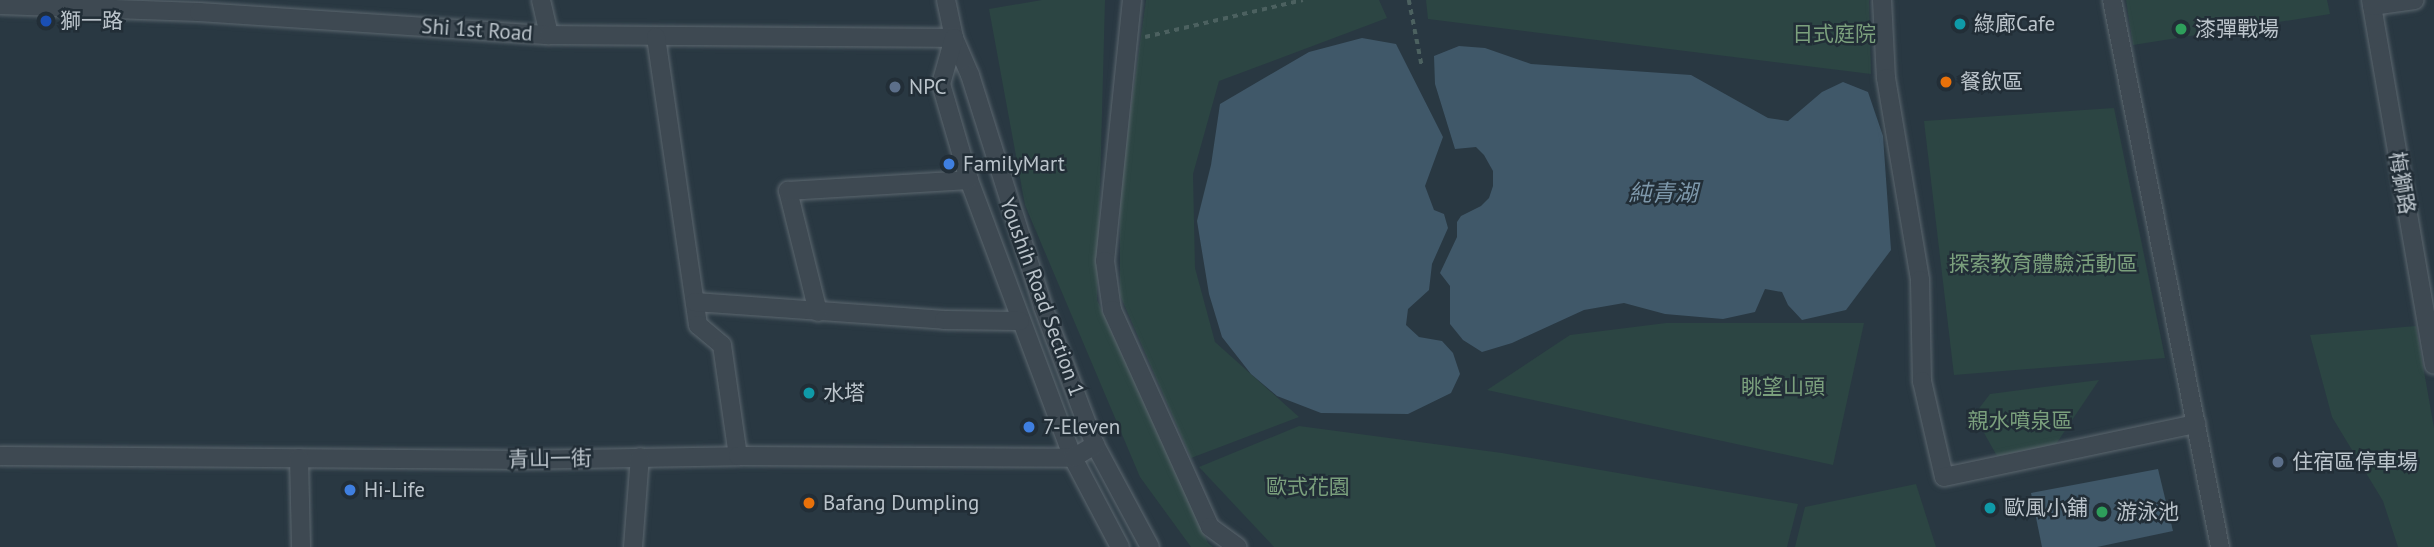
<!DOCTYPE html>
<meta charset="utf-8">
<style>
body{margin:0}
#map{position:relative;width:2434px;height:547px;overflow:hidden;background:#293842;font-family:"PT Sans","Noto Sans TC",sans-serif}
div>[style]{position:absolute}
.green>*{inset:0;background:#2c4543}
.water>*{inset:0;background:#405869}
.path>*{height:3.5px;margin-top:-1.75px;transform-origin:0;background:repeating-linear-gradient(90deg,#4c6160 0 5px,transparent 0 10px)}
.roads{filter:drop-shadow(0 0 2px #5c676f) drop-shadow(0 0 2px #5c676f)}
.minor>*{height:18px;margin:-9px;padding:0 9px;transform-origin:9px;border-radius:9px;background:#3e4952}
.dots>*{width:19px;height:19px;translate:-50% -50%;box-sizing:border-box;border:4px solid #222e37;border-radius:50%}
span{translate:-50% -50%;white-space:nowrap;text-align:center;line-height:1.15;-webkit-text-stroke:5px #222e37;paint-order:stroke}
.poi-label{font-size:21px;color:#bbc4cb}
.left{translate:0 -50%;text-align:left}
.street-label{font-size:21px;color:#bbc4cb}
.park-label{font-size:21px;color:#7ba07d}
.water-label{font-size:23px;color:#7e98ab;font-style:italic}
</style>
<div id="map">
<div class="green">
<div style="clip-path:polygon(1042px 0,1105px 0,1097px 300px,1208px 543px,1213px 547px,1191px 547px,1140px 477px,1025px 205px,989px 9px)"></div>
<div style="clip-path:polygon(1146px 0,1379px 0,1387px 18px,1219px 81px,1193px 174px,1195px 268px,1215px 342px,1299px 417px,1191px 458px,1120px 295px,1120px 187px)"></div>
<div style="clip-path:polygon(1426px 0,1869px 0,1871px 74px,1428px 19px)"></div>
<div style="clip-path:polygon(2126px 0,2327px 0,2330px 14px,2133px 45px)"></div>
<div style="clip-path:polygon(2114px 108px,2165px 358px,1954px 375px,1924px 121px)"></div>
<div style="clip-path:polygon(1666px 323px,1864px 323px,1833px 465px,1487px 390px,1570px 335px)"></div>
<div style="clip-path:polygon(2416px 326px,2434px 428px,2434px 547px,2398px 547px,2383px 501px,2332px 417px,2310px 335px)"></div>
<div style="clip-path:polygon(2099px 380px,2056px 444px,1997px 456px,1974px 415px,1990px 394px)"></div>
<div style="clip-path:polygon(1299px 426px,1502px 453px,1798px 504px,1787px 547px,1274px 547px,1199px 467px)"></div>
<div style="clip-path:polygon(1916px 484px,1936px 547px,1795px 547px,1805px 507px)"></div>
</div>
<div class="water">
<div style="clip-path:polygon(1362px 38px,1396px 44px,1443px 137px,1425px 186px,1434px 210px,1444px 214px,1448px 228px,1432px 264px,1429px 290px,1408px 309px,1406px 325px,1419px 337px,1442px 341px,1453px 353px,1460px 374px,1451px 393px,1408px 414px,1321px 413px,1277px 396px,1251px 374px,1222px 337px,1209px 294px,1197px 221px,1211px 165px,1220px 104px,1309px 52px)"></div>
<div style="clip-path:polygon(1459px 46px,1485px 48px,1531px 64px,1691px 75px,1768px 118px,1788px 121px,1822px 92px,1843px 82px,1868px 92px,1883px 136px,1891px 250px,1846px 310px,1802px 320px,1788px 305px,1782px 292px,1765px 289px,1755px 312px,1723px 319px,1665px 314px,1624px 303px,1584px 310px,1512px 343px,1482px 352px,1463px 340px,1450px 324px,1450px 286px,1440px 273px,1457px 237px,1457px 222px,1461px 216px,1481px 206px,1489px 198px,1493px 186px,1493px 171px,1484px 155px,1476px 147px,1455px 149px,1435px 84px,1434px 56px)"></div>
<div style="clip-path:polygon(2158px 469px,2173px 531px,2097px 547px,2042px 547px,2031px 493px)"></div>
</div>
<div class="path">
<div style="left:1409px;top:0;width:67px;rotate:78.9deg"></div>
<div style="left:1145px;top:37px;width:162px;rotate:-13.2deg"></div>
</div>
<div class="roads">
<div class="minor">
<div style="left:541px;top:0;width:36px;rotate:77deg"></div>
<div style="left:946px;top:0;width:39px;rotate:78deg"></div>
<div style="left:954px;top:38px;width:40px;rotate:66.6deg"></div>
<div style="left:970px;top:75px;width:243px;rotate:72.5deg"></div>
<div style="left:1043px;top:307px;width:147px;rotate:69.4deg"></div>
<div style="left:1095px;top:445px;width:116px;rotate:61.7deg"></div>
<div style="left:1132px;top:0;width:262px;rotate:95.9deg"></div>
<div style="left:1105px;top:261px;width:49px;rotate:81.9deg"></div>
<div style="left:1112px;top:310px;width:238px;rotate:65.7deg"></div>
<div style="left:1210px;top:527px;width:34px;rotate:36deg"></div>
<div style="left:1882px;top:0;width:78px;rotate:87.1deg"></div>
<div style="left:1886px;top:78px;width:205px;rotate:80.4deg"></div>
<div style="left:1920px;top:280px;width:101px;rotate:88.9deg"></div>
<div style="left:1922px;top:381px;width:98px;rotate:77.1deg"></div>
<div style="left:1944px;top:477px;width:258px;rotate:-11.9deg"></div>
<div style="left:2112px;top:0;width:558px;rotate:78.83deg"></div>
<div style="left:2371px;top:0;width:370px;rotate:80.2deg"></div>
<div style="left:0;top:5px;width:199px;rotate:2deg"></div>
<div style="left:199px;top:12px;width:351px;rotate:3.8deg"></div>
<div style="left:549px;top:35px;width:405px;rotate:0.4deg"></div>
<div style="left:2372px;top:6px;width:43px;rotate:-7.9deg"></div>
<div style="left:656px;top:37px;width:291px;rotate:81.7deg"></div>
<div style="left:698px;top:325px;width:31px;rotate:40deg"></div>
<div style="left:722px;top:345px;width:112px;rotate:81.8deg"></div>
<div style="left:954px;top:38px;width:48px;rotate:105.8deg"></div>
<div style="left:941px;top:84px;width:100px;rotate:73.7deg"></div>
<div style="left:969px;top:180px;width:297px;rotate:69.5deg"></div>
<div style="left:1073px;top:458px;width:101px;rotate:62.2deg"></div>
<div style="left:695px;top:302px;width:250px;rotate:4.1deg"></div>
<div style="left:944px;top:320px;width:76px;rotate:0.8deg"></div>
<div style="left:818px;top:312px;width:125px;rotate:-103.9deg"></div>
<div style="left:788px;top:191px;width:181px;rotate:-3.5deg"></div>
<div style="left:0;top:456px;width:518px;rotate:0.44deg"></div>
<div style="left:518px;top:460px;width:220px;rotate:-1deg"></div>
<div style="left:738px;top:456px;width:335px;rotate:0.3deg"></div>
<div style="left:1073px;top:458px;width:26px;rotate:-31deg"></div>
<div style="left:299px;top:458px;width:89px;rotate:88.7deg"></div>
<div style="left:633px;top:547px;width:90px;rotate:-85.6deg"></div>
</div>
</div>
<div class="dots">
<div style="left:46px;top:21px;background:#1a4fb4"></div>
<div style="left:1960px;top:24px;background:#0f9aa8"></div>
<div style="left:2181px;top:29px;background:#2e9e5b"></div>
<div style="left:1946px;top:82px;background:#e8710a"></div>
<div style="left:895px;top:87px;background:#5c6f8a"></div>
<div style="left:949px;top:164px;background:#3f7fe0"></div>
<div style="left:809px;top:393px;background:#0f9aa8"></div>
<div style="left:1029px;top:427px;background:#3f7fe0"></div>
<div style="left:2278px;top:462px;background:#5c6f8a"></div>
<div style="left:350px;top:490px;background:#3f7fe0"></div>
<div style="left:809px;top:503px;background:#e8710a"></div>
<div style="left:1990px;top:508px;background:#0f9aa8"></div>
<div style="left:2102px;top:512px;background:#2e9e5b"></div>
</div>
<div class="poi-label">
<span class="left" style="left:60px;top:21px">獅一路</span>
<span class="left" style="left:1974px;top:24px">綠廊Cafe</span>
<span class="left" style="left:2195px;top:29px">漆彈戰場</span>
<span class="left" style="left:1960px;top:82px">餐飲區</span>
<span class="left" style="left:909px;top:87px">NPC</span>
<span class="left" style="left:963px;top:164px">FamilyMart</span>
<span class="left" style="left:823px;top:393px">水塔</span>
<span class="left" style="left:1043px;top:427px">7-Eleven</span>
<span class="left" style="left:2292px;top:462px">住宿區停車場</span>
<span class="left" style="left:364px;top:490px">Hi-Life</span>
<span class="left" style="left:823px;top:503px">Bafang Dumpling</span>
<span class="left" style="left:2004px;top:508px">歐風小舖</span>
<span class="left" style="left:2116px;top:512px">游泳池</span>
</div>
<div class="street-label">
<span style="left:477px;top:30px;rotate:4deg">Shi 1st Road</span>
<span style="left:2402px;top:183px;rotate:80deg">梅獅路</span>
<span style="left:1042px;top:297px;rotate:70deg">Youshih Road Section 1</span>
<span style="left:550px;top:459px;rotate:-1deg">青山一街</span>
</div>
<div class="park-label">
<span style="left:1834px;top:34px">日式庭院</span>
<span style="left:2043px;top:264px">探索教育體驗活動區</span>
<span style="left:1783px;top:387px">眺望山頭</span>
<span style="left:2020px;top:421px">親水噴泉區</span>
<span style="left:1308px;top:487px">歐式花園</span>
</div>
<div class="water-label">
<span style="left:1663px;top:193px">純青湖</span>
</div>
</div>
